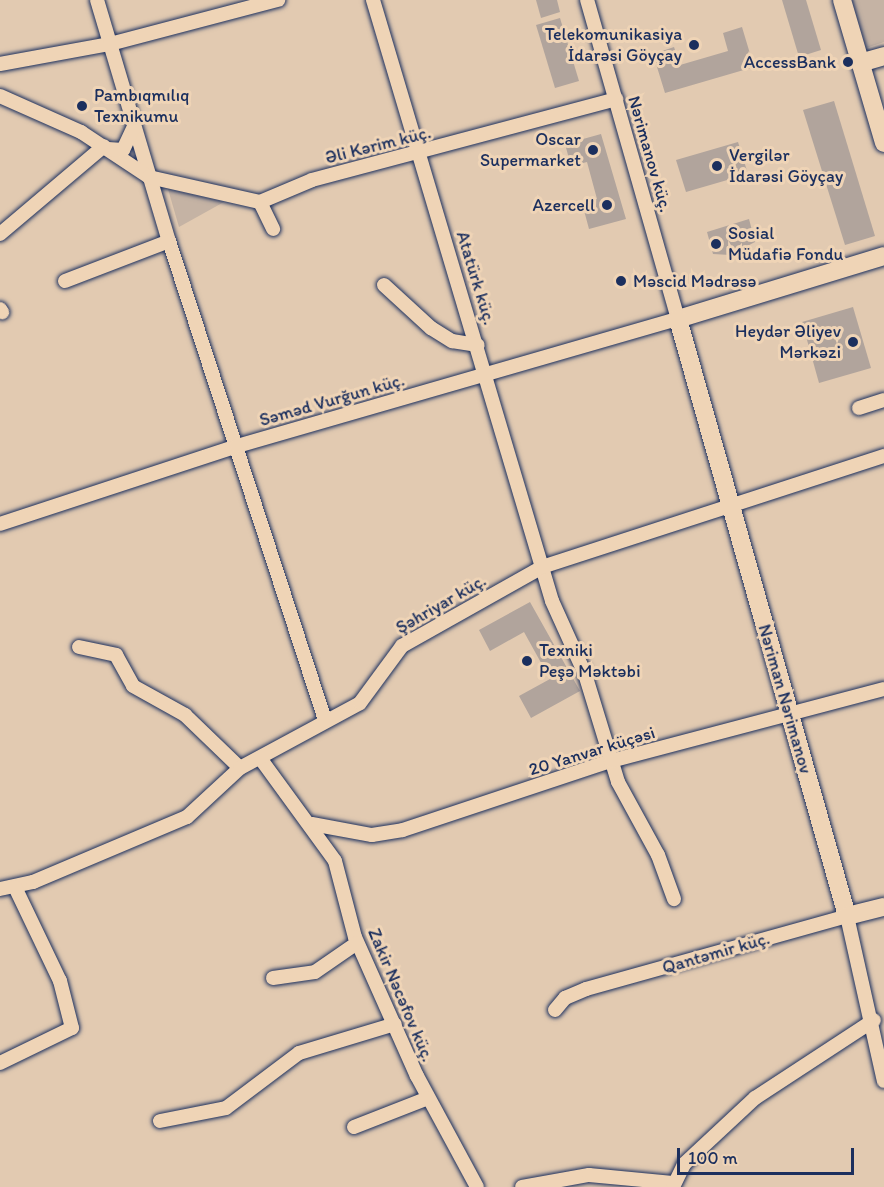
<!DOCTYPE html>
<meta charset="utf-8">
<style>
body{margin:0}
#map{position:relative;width:884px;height:1187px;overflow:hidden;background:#e2cab1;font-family:Itim,sans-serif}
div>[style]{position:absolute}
.green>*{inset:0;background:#c5b3a4}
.building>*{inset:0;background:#b1a49c}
.roads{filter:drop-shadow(0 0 2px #1b2f5e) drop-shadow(0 0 2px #1b2f5e)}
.minor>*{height:14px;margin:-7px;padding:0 7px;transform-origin:7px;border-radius:7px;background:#efd4b6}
.major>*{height:18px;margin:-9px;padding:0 9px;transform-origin:9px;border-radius:9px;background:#efd4b6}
.dots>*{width:16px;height:16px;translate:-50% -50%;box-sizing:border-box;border:3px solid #efd4b6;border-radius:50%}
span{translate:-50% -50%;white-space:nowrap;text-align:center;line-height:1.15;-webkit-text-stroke:6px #efd4b6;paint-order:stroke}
.poi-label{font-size:18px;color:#1b2f5e}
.right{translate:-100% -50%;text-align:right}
.left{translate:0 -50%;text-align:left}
.street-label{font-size:18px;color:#1b2f5e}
.scale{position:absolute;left:677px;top:1148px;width:177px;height:27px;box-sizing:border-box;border:3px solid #1b2f5e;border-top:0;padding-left:8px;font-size:18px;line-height:21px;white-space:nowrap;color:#1b2f5e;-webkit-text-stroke:4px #efd4b6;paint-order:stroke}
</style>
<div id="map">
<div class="green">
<div style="clip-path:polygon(852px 0,884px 0,884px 42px,866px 48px)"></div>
<div style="clip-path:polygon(168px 189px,224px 202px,179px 227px)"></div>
</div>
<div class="building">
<div style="clip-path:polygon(536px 0,557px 0,560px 12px,541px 18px)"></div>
<div style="clip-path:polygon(782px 0,806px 0,821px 50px,799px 57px)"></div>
<div style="clip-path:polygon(560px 18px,579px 81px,555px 88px,536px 25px)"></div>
<div style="clip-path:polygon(742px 27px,754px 67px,665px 93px,653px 54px,674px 47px,680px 65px,728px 51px,723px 33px)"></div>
<div style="clip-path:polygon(834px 101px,875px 236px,845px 245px,803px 110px)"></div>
<div style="clip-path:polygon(601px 134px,626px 219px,589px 229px,582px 203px,597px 199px,587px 162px,571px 166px,565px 144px)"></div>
<div style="clip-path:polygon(738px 142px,748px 174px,686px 192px,676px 160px)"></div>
<div style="clip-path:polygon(749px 219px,755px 242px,730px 255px,713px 254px,707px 232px)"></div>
<div style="clip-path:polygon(853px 307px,871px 368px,819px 383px,802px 322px)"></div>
<div style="clip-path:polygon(530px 602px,580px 691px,531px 718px,519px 696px,550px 679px,524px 632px,490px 651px,479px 630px)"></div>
</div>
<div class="roads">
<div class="minor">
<div style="left:97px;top:0;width:252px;rotate:73.4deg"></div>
<div style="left:169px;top:241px;width:504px;rotate:71.96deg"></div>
<div style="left:373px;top:0;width:627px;rotate:73.41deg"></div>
<div style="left:552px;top:601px;width:80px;rotate:65.7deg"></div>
<div style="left:585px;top:674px;width:113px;rotate:73deg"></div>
<div style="left:618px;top:782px;width:83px;rotate:61.3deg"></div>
<div style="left:658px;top:855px;width:47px;rotate:70deg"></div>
<div style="left:0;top:64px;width:112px;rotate:-10.3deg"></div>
<div style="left:110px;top:44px;width:174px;rotate:-14.7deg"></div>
<div style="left:0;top:96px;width:89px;rotate:24deg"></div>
<div style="left:81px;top:132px;width:82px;rotate:33.5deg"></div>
<div style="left:149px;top:177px;width:114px;rotate:12.7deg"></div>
<div style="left:260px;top:202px;width:56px;rotate:-22.9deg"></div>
<div style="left:312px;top:180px;width:315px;rotate:-14.9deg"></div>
<div style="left:108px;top:149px;width:15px;rotate:4deg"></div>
<div style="left:123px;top:150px;width:26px;rotate:-65deg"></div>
<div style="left:260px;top:202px;width:30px;rotate:64deg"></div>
<div style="left:0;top:234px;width:136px;rotate:-40.2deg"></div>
<div style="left:65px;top:281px;width:111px;rotate:-21deg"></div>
<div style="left:384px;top:285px;width:64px;rotate:42.5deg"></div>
<div style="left:431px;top:328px;width:25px;rotate:32deg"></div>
<div style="left:452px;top:341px;width:26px;rotate:9deg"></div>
<div style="left:0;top:309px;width:4px;rotate:56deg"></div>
<div style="left:859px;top:408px;width:26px;rotate:-18deg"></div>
<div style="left:0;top:524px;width:250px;rotate:-18.2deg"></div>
<div style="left:237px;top:446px;width:459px;rotate:-16.1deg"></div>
<div style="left:678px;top:319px;width:332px;rotate:-105.9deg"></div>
<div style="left:79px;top:647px;width:38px;rotate:12deg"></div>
<div style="left:116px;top:655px;width:35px;rotate:61deg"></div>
<div style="left:133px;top:686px;width:60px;rotate:29.1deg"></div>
<div style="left:185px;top:715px;width:76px;rotate:43.9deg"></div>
<div style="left:260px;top:758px;width:127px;rotate:53.9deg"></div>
<div style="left:335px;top:861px;width:79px;rotate:75.3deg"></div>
<div style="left:355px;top:937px;width:152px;rotate:66deg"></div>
<div style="left:417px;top:1076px;width:126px;rotate:61.6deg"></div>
<div style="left:312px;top:824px;width:61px;rotate:10.4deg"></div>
<div style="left:372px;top:835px;width:31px;rotate:-9deg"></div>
<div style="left:403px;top:830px;width:219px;rotate:-18.4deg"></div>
<div style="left:611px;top:761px;width:282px;rotate:-14.8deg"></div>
<div style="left:0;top:889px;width:34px;rotate:-12deg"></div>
<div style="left:33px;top:882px;width:167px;rotate:-22.9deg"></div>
<div style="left:187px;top:817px;width:72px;rotate:-42.8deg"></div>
<div style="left:240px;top:768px;width:136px;rotate:-28.4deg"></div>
<div style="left:360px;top:703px;width:71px;rotate:-53.6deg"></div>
<div style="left:402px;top:646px;width:161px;rotate:-29.4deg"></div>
<div style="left:542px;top:567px;width:360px;rotate:-18deg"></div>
<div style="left:273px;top:978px;width:42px;rotate:-8.1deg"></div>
<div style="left:315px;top:972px;width:51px;rotate:-34.6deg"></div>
<div style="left:555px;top:1010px;width:16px;rotate:-50deg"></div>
<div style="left:565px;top:998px;width:23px;rotate:-23deg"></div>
<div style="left:586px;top:989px;width:271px;rotate:-15.6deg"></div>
<div style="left:847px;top:916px;width:169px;rotate:77.4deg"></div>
<div style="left:0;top:1063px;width:80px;rotate:-25.9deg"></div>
<div style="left:72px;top:1028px;width:49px;rotate:-104.3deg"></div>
<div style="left:60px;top:981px;width:104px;rotate:-115.6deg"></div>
<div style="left:160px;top:1121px;width:67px;rotate:-11.1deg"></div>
<div style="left:226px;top:1108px;width:91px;rotate:-37deg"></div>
<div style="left:299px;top:1053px;width:100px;rotate:-16.8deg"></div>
<div style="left:354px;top:1127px;width:79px;rotate:-21.4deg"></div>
<div style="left:522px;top:1187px;width:68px;rotate:-10.2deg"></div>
<div style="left:589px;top:1175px;width:84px;rotate:5.4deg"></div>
<div style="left:673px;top:1187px;width:25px;rotate:-64deg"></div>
<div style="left:684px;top:1164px;width:97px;rotate:-42.9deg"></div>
<div style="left:755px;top:1098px;width:142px;rotate:-33.2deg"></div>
</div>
<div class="major">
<div style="left:842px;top:0;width:149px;rotate:73.6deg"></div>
<div style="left:860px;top:63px;width:25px;rotate:-16deg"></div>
<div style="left:884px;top:256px;width:215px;rotate:163deg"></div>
<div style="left:678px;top:319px;width:620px;rotate:74.19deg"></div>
<div style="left:847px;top:916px;width:38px;rotate:-14deg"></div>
</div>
</div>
<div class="dots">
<div style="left:694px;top:45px;background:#1b2f5e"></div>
<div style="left:848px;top:62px;background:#1b2f5e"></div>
<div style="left:82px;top:106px;background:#1b2f5e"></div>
<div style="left:593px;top:150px;background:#1b2f5e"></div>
<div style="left:717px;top:166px;background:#1b2f5e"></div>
<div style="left:607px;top:205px;background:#1b2f5e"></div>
<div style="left:716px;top:244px;background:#1b2f5e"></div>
<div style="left:621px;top:281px;background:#1b2f5e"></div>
<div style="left:853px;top:342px;background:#1b2f5e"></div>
<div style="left:527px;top:661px;background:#1b2f5e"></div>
</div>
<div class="poi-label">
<span class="right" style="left:682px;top:45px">Telekomunikasiya<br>İdarəsi Göyçay</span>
<span class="right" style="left:836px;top:62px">AccessBank</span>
<span class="left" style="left:94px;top:106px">Pambıqmılıq<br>Texnikumu</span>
<span class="right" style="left:581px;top:150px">Oscar<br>Supermarket</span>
<span class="left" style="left:729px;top:166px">Vergilər<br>İdarəsi Göyçay</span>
<span class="right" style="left:595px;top:205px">Azercell</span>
<span class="left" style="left:728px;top:244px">Sosial<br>Müdafiə Fondu</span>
<span class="left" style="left:633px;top:281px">Məscid Mədrəsə</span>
<span class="right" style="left:841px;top:342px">Heydər Əliyev<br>Mərkəzi</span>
<span class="left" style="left:539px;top:661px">Texniki<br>Peşə Məktəbi</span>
</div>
<div class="street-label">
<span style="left:378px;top:145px;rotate:-14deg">Əli Kərim küç.</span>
<span style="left:650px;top:154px;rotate:74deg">Nərimanov küç.</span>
<span style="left:476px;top:278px;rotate:73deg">Atatürk küç.</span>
<span style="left:332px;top:400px;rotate:-16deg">Səməd Vurğun küç.</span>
<span style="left:441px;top:604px;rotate:-30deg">Şəhriyar küç.</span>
<span style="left:785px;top:699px;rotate:74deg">Nəriman Nərimanov</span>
<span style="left:592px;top:751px;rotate:-17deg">20 Yanvar küçəsi</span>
<span style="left:716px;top:953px;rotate:-16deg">Qantəmir küç.</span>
<span style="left:401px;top:995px;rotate:67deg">Zakir Nəcəfov küç.</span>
</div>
<div class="scale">100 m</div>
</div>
